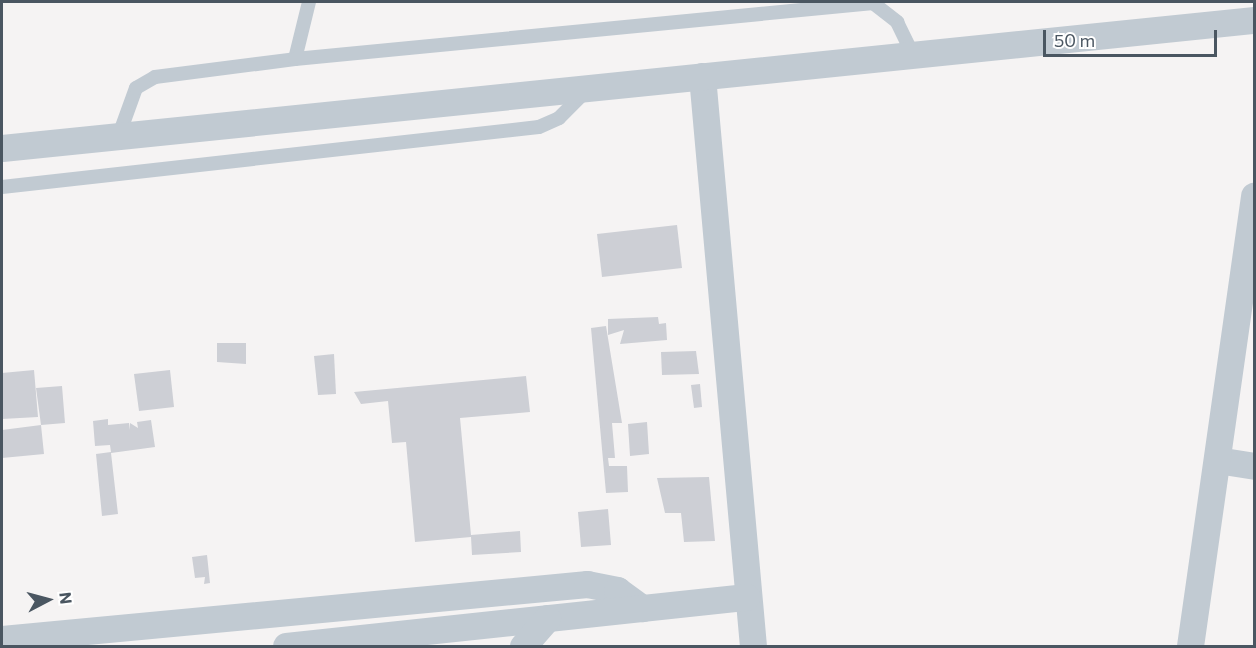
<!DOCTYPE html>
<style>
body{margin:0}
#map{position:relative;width:1256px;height:648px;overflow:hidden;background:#f5f3f3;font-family:Commissioner,sans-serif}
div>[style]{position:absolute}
.building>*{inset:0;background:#cdcfd5}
.lane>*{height:14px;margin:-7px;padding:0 7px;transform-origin:7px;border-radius:7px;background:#c1cad2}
.street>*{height:27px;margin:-13.5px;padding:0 13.5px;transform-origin:13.5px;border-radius:13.5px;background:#c1cad2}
span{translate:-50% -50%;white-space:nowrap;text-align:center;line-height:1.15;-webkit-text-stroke:4.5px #fff;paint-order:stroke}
.frame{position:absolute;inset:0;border:3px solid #4a5661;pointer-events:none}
.north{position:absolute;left:18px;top:570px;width:60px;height:60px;-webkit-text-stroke:4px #fff;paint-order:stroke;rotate:84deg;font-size:16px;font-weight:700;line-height:24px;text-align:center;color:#4a5661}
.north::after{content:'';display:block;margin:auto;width:21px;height:27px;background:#4a5661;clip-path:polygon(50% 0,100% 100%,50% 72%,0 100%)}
.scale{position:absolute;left:1043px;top:30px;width:174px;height:27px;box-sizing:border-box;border:3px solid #4a5661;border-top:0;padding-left:8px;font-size:18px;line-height:21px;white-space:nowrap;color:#4a5661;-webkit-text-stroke:4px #fff;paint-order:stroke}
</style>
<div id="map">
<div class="building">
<div style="clip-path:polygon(677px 225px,682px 268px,602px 277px,597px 234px)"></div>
<div style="clip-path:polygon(658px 317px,659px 324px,666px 323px,667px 340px,620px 344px,624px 330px,608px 335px,608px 319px)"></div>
<div style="clip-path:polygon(606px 326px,622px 423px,612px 423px,615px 458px,608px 458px,609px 466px,627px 466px,628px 492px,606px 493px,591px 328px)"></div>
<div style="clip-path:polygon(217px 343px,246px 343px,246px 364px,217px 362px)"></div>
<div style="clip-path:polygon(696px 351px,699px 374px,662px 375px,661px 352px)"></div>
<div style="clip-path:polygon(334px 354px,336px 394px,318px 395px,314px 356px)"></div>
<div style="clip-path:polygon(34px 370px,38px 417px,2px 419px,2px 373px)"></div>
<div style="clip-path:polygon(170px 370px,174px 407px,139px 411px,134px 374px)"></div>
<div style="clip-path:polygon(526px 376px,530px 412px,460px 418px,471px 535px,520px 531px,521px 552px,472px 555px,471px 537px,415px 542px,406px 442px,392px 443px,388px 401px,361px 404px,354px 392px)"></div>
<div style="clip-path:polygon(700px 384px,702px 407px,694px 408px,691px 385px)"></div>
<div style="clip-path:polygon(62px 386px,65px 423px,41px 425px,44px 454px,2px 458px,2px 430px,41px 425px,36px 388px)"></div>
<div style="clip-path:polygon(108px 419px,108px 425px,129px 423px,129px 430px,130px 423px,138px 428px,137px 422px,151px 420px,155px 447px,111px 453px,118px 514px,102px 516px,96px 454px,111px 452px,110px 445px,95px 446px,93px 421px)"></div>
<div style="clip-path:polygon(647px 422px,649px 454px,630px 456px,628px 424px)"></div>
<div style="clip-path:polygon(709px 477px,715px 541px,684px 542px,681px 513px,665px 513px,657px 478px)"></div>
<div style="clip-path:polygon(608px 509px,611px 545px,581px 547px,578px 512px)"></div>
<div style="clip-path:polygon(207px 555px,210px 583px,204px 584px,205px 577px,195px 578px,192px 557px)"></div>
</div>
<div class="lane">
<div style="left:295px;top:59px;width:59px;rotate:-76.2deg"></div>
<div style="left:119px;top:135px;width:50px;rotate:-70.1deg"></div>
<div style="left:136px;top:88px;width:22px;rotate:-30deg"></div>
<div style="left:155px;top:77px;width:141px;rotate:-7.3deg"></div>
<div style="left:295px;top:59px;width:581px;rotate:-5.53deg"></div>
<div style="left:873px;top:3px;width:31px;rotate:38deg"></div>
<div style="left:897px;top:22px;width:34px;rotate:64deg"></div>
<div style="left:2px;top:187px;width:540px;rotate:-6.38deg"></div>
<div style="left:539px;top:127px;width:22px;rotate:-24deg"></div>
<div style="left:559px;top:118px;width:38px;rotate:-45deg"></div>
</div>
<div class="street">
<div style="left:702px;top:76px;width:572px;rotate:84.89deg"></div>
<div style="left:2px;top:148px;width:1259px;rotate:-5.84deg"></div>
<div style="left:1217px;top:460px;width:37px;rotate:9deg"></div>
<div style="left:2px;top:639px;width:588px;rotate:-5.37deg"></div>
<div style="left:587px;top:584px;width:31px;rotate:11deg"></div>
<div style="left:617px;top:590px;width:31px;rotate:36deg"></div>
<div style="left:286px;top:646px;width:463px;rotate:-6.1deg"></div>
<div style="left:523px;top:646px;width:37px;rotate:-49deg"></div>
<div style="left:1190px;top:646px;width:455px;rotate:-81.9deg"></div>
</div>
<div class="frame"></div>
<div class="north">N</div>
<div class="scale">50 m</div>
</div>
